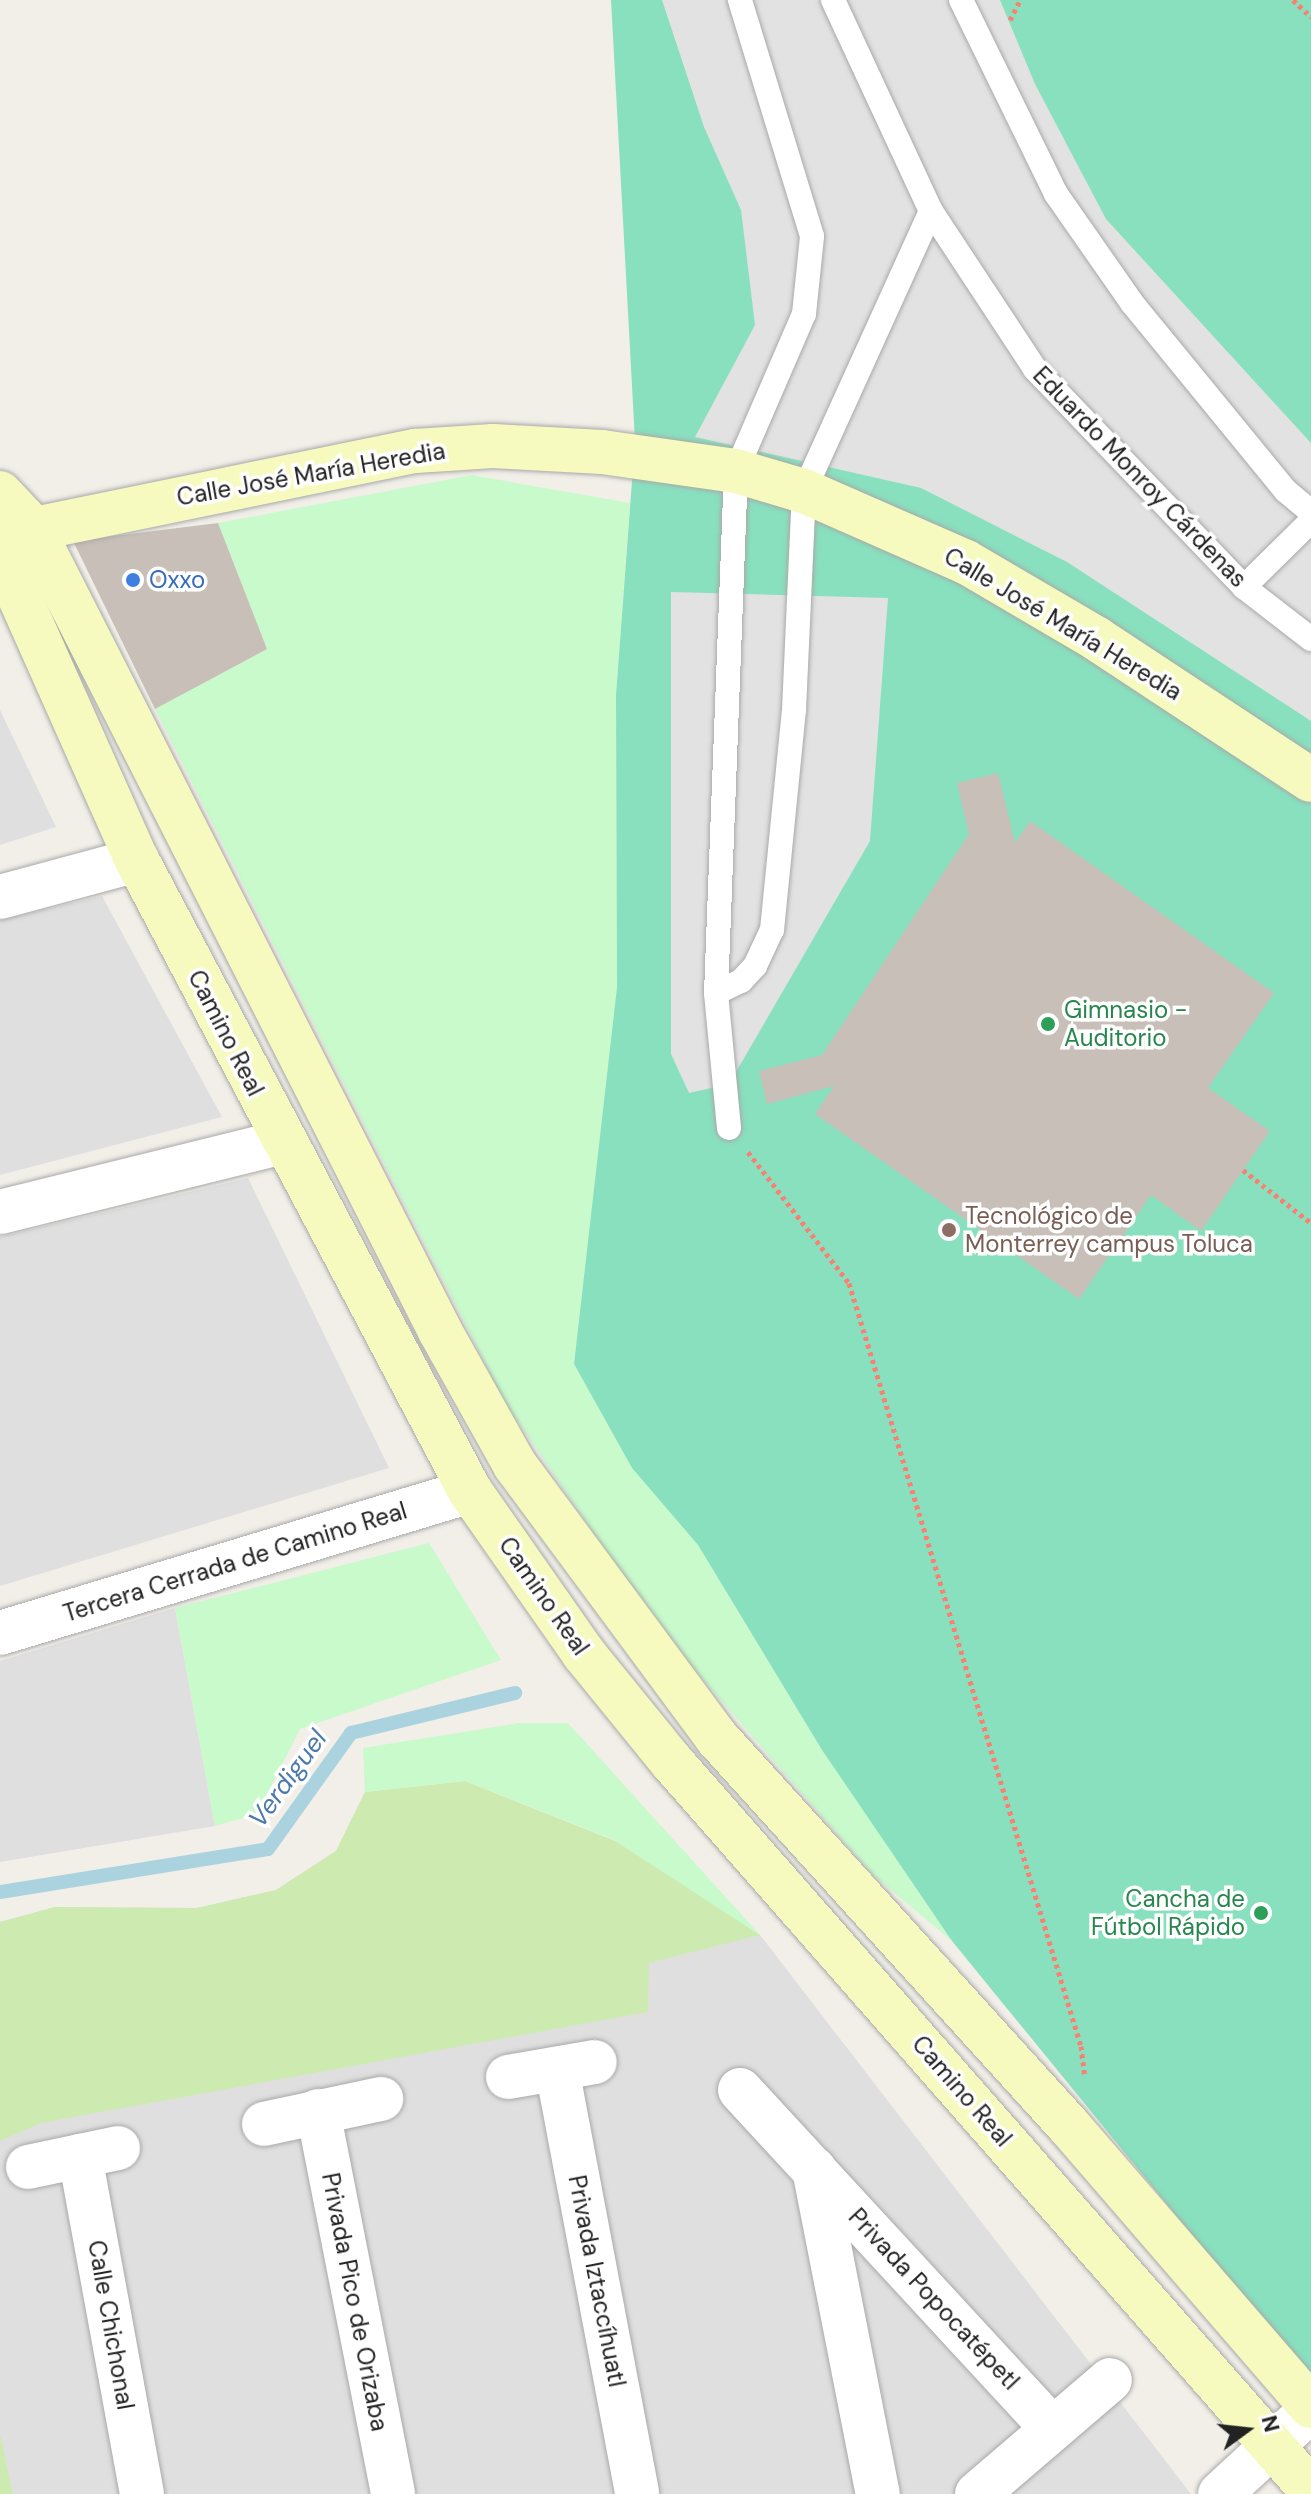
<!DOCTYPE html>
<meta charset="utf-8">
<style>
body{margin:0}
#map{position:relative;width:1311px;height:2494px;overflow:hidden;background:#f2efe9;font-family:"DM Sans",sans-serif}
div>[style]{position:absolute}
.residential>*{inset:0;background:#e0dfdf}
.grass>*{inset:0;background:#cdebb0}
.park>*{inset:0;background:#c8facc}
.pitch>*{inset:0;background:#88e0be}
.parking>*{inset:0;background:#e2e2e2}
.stream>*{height:14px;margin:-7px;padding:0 7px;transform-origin:7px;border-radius:7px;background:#aad3df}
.building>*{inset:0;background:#c7bfb8}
.path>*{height:5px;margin-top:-2.5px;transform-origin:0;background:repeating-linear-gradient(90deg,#fa8072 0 4px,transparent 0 8px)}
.roads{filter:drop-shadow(0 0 2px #a9a9a9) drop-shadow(0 0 2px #a9a9a9)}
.lane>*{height:24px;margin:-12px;padding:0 12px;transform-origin:12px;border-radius:12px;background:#fff}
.street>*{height:44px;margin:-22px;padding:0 22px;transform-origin:22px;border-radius:22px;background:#fff}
.secondary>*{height:44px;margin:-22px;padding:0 22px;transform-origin:22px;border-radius:22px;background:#f7fabf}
.dots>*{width:22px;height:22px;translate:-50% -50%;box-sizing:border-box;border:4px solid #fff;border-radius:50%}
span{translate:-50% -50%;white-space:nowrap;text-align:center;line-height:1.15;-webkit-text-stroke:7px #fff;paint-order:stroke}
.street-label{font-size:24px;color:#222}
.shop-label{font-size:24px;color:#366cbe}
.left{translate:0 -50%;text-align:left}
.leisure-label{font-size:24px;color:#27864d}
.right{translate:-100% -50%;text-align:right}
.education-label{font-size:24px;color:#785e54}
.water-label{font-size:26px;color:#4a7aab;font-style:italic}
.north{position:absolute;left:1207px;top:2390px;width:80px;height:80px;-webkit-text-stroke:6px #fff;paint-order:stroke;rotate:75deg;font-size:22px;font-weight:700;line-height:32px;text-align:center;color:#222}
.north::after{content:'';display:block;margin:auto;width:28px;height:36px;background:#222;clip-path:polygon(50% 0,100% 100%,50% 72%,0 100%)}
</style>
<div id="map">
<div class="residential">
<div style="clip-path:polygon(0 710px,56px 827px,0 845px)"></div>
<div style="clip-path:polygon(102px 896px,222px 1117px,0 1175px,0 920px)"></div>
<div style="clip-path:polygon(248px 1178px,389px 1468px,0 1586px,0 1237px)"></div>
<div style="clip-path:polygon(175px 1608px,215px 1826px,0 1862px,0 1661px)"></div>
<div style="clip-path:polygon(365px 1792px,628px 1846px,760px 1935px,1191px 2494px,0 2494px,0 1922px,55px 1907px,197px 1908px,276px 1890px,336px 1851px)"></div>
</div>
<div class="grass">
<div style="clip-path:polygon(465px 1781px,628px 1846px,760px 1935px,649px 1963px,648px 2012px,41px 2123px,0 2141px,0 1922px,55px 1907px,197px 1908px,276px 1890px,336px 1851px,365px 1792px)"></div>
<div style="clip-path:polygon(0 2434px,13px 2494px,0 2494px)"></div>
</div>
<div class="park">
<div style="clip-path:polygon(472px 475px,630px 503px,616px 695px,617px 987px,574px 1364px,632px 1468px,698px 1545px,822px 1750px,952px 1941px,873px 1875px,658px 1628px,504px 1401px,155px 709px,267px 649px,218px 523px)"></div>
<div style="clip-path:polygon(429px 1543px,501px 1660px,300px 1729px,257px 1814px,215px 1826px,175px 1608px)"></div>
<div style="clip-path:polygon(520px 1723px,568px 1723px,760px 1935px,612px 1839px,465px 1781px,365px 1792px,363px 1748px)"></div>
</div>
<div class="pitch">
<div style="clip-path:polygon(611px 0,1311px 0,1311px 2381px,952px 1941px,822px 1750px,698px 1545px,632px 1468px,574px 1364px,617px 987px,616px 695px,635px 441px)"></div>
</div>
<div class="parking">
<div style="clip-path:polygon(662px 0,1000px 0,1035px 84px,1106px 219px,1311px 443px,1311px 721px,1067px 562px,921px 488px,695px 437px,755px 325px,741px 210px,704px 127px)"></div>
<div style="clip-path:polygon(671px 592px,888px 598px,870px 841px,729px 1084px,689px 1093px,671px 1054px)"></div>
</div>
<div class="stream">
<div style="left:0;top:1892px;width:271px;rotate:-9.1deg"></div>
<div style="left:268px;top:1849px;width:143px;rotate:-54.4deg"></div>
<div style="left:351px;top:1733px;width:169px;rotate:-13.7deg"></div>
</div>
<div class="building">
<div style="clip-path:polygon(218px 523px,267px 649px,155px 709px,73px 541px)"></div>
<div style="clip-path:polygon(998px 773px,1015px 843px,1030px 821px,1274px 993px,1208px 1088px,1270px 1131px,1201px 1231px,1151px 1195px,1079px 1299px,815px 1114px,834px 1086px,767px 1104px,759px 1071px,822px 1055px,969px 834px,957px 783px)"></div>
</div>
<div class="path">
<div style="left:1293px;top:0;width:25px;rotate:43deg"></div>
<div style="left:1010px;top:20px;width:22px;rotate:-63deg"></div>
<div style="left:748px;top:1152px;width:165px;rotate:52.4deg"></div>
<div style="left:849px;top:1283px;width:797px;rotate:73.09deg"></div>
<div style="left:1081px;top:2046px;width:31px;rotate:83deg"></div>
<div style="left:1243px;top:1170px;width:86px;rotate:37.9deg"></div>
</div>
<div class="roads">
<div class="lane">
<div style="left:833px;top:0;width:233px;rotate:65.1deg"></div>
<div style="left:931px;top:211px;width:189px;rotate:56.6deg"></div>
<div style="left:1035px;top:369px;width:302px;rotate:46.2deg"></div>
<div style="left:1244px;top:587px;width:85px;rotate:37.8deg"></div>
<div style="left:961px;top:0;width:216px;rotate:63.9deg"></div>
<div style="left:1056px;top:194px;width:133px;rotate:55.1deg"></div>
<div style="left:1132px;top:303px;width:243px;rotate:50.7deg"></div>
<div style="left:1286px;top:491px;width:33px;rotate:40deg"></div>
<div style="left:1244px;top:587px;width:94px;rotate:-44.6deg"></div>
<div style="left:716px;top:993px;width:28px;rotate:-26deg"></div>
<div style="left:741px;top:981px;width:21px;rotate:-47deg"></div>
<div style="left:755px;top:966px;width:40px;rotate:-65deg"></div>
<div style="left:772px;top:930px;width:221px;rotate:-84.3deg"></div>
<div style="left:794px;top:710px;width:219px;rotate:-87.4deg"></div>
<div style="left:804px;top:491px;width:307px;rotate:-65.6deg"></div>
<div style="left:729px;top:1128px;width:136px;rotate:-95.5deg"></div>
<div style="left:716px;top:993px;width:522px;rotate:-87.81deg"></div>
<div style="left:736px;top:471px;width:171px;rotate:-66.6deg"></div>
<div style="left:804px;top:314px;width:78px;rotate:-84.1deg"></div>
<div style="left:812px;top:236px;width:247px;rotate:-107deg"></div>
</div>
<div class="street">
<div style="left:0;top:897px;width:142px;rotate:-15.1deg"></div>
<div style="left:0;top:1212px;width:292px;rotate:-13.9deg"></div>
<div style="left:0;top:1633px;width:491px;rotate:-16.8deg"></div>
<div style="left:557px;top:2069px;width:432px;rotate:79.3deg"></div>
<div style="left:508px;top:2077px;width:88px;rotate:-9.8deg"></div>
<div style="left:740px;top:2090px;width:461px;rotate:47.3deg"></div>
<div style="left:318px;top:2111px;width:390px;rotate:78.9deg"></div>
<div style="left:264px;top:2124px;width:120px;rotate:-12.1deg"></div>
<div style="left:80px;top:2156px;width:344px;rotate:79.6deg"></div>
<div style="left:28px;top:2167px;width:92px;rotate:-11.9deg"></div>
<div style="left:814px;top:2169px;width:331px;rotate:78.9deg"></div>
<div style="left:977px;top:2494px;width:175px;rotate:-40.6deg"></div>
<div style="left:1220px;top:2494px;width:124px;rotate:-42.7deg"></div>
</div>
<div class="secondary">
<div style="left:0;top:493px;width:47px;rotate:46.7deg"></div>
<div style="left:32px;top:527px;width:902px;rotate:63.09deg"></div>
<div style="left:440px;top:1331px;width:154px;rotate:60.8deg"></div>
<div style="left:515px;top:1465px;width:340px;rotate:53.5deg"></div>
<div style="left:717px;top:1738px;width:524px;rotate:47.79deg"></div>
<div style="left:1069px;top:2126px;width:370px;rotate:49.2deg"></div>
<div style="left:5px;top:535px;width:419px;rotate:-11.6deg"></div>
<div style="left:415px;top:451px;width:78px;rotate:-3.7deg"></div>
<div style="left:493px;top:446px;width:109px;rotate:3.2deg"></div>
<div style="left:602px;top:452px;width:135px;rotate:8.1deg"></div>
<div style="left:736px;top:471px;width:71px;rotate:16.4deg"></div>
<div style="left:804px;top:491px;width:177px;rotate:23.7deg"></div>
<div style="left:966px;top:562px;width:152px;rotate:30.4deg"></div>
<div style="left:1097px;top:639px;width:256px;rotate:33.4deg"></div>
<div style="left:0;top:553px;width:336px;rotate:66deg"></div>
<div style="left:137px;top:860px;width:713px;rotate:62.18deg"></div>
<div style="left:470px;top:1491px;width:199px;rotate:55deg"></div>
<div style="left:584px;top:1654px;width:138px;rotate:50.9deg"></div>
<div style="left:671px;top:1761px;width:970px;rotate:48.72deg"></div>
</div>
</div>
<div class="dots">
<div style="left:133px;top:580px;background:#3f7fe0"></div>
<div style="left:1048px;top:1024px;background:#2e9e5b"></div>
<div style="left:949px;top:1230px;background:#8d6e63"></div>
<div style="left:1261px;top:1913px;background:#2e9e5b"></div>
</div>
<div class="street-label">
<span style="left:311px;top:474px;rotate:-10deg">Calle José María Heredia</span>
<span style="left:1140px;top:477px;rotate:46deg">Eduardo Monroy Cárdenas</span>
<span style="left:1063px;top:624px;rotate:31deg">Calle José María Heredia</span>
<span style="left:226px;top:1033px;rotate:63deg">Camino Real</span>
<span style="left:235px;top:1562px;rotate:-17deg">Tercera Cerrada de Camino Real</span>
<span style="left:544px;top:1596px;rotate:55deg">Camino Real</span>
<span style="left:962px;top:2091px;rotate:49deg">Camino Real</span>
<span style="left:597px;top:2281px;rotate:79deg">Privada Iztaccíhuatl</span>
<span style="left:934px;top:2299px;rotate:47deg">Privada Popocatépetl</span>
<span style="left:355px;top:2302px;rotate:79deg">Privada Pico de Orizaba</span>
<span style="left:111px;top:2325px;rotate:80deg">Calle Chichonal</span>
</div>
<div class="shop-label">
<span class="left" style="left:149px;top:580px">Oxxo</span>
</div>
<div class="leisure-label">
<span class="left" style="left:1064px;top:1024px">Gimnasio -<br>Auditorio</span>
<span class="right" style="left:1245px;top:1913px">Cancha de<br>Fútbol Rápido</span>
</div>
<div class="education-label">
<span class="left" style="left:965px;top:1230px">Tecnológico de<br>Monterrey campus Toluca</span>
</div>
<div class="water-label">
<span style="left:288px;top:1779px;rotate:-54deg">Verdiguel</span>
</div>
<div class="north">N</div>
</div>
